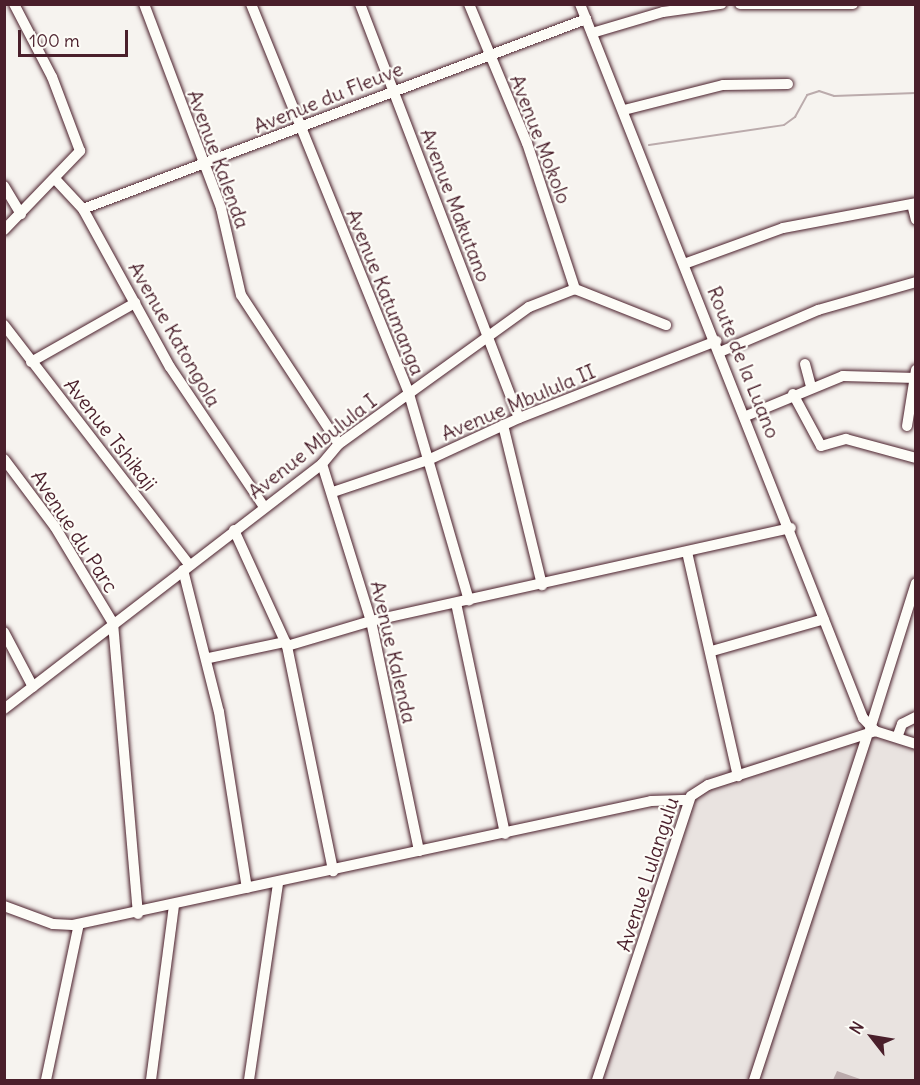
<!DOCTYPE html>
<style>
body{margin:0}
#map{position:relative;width:920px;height:1085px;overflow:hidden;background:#f6f3ef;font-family:Delius,sans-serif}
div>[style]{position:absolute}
.built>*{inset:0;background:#e9e3e0}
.water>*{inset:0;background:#bbabac}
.stream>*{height:2px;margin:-1px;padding:0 1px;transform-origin:1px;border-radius:1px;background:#bbabac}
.roads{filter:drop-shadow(0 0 2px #4a1f2b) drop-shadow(0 0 2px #4a1f2b)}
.minor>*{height:10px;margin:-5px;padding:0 5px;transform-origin:5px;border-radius:5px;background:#fdfcf7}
span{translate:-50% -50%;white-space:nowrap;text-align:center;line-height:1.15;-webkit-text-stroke:4.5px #fdfcf7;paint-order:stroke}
.street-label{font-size:20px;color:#4a1f2b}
.frame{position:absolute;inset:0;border:6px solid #4a1f2b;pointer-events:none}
.north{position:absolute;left:842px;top:1007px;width:60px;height:60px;-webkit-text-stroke:4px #fdfcf7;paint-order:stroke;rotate:301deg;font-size:16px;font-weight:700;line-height:24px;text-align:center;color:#4a1f2b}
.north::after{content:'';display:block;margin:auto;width:21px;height:27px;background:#4a1f2b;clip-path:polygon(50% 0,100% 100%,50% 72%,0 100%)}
.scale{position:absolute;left:18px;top:30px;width:110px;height:27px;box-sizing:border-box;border:3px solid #4a1f2b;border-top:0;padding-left:8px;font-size:18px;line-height:21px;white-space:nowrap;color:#4a1f2b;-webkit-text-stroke:4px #fdfcf7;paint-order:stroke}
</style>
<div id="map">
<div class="built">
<div style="clip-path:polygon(895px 727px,915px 738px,915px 1080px,586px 1080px,705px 775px)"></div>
</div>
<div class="water">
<div style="clip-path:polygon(837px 1071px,863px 1080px,833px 1080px)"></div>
</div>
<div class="stream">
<div style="left:649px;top:145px;width:136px;rotate:-8.4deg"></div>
<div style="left:784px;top:125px;width:14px;rotate:-36deg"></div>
<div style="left:795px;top:117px;width:25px;rotate:-61deg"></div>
<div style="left:807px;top:95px;width:13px;rotate:-18deg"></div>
<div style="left:819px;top:91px;width:16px;rotate:18deg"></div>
<div style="left:834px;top:96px;width:82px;rotate:-2.1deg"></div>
</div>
<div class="roads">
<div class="minor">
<div style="left:144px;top:4px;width:218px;rotate:69.3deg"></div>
<div style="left:221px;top:208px;width:89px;rotate:77.1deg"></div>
<div style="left:241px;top:295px;width:178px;rotate:56.7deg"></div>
<div style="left:251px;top:4px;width:421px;rotate:67.9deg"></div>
<div style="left:409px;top:394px;width:215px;rotate:73.8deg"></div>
<div style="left:360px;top:4px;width:443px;rotate:69deg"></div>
<div style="left:469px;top:4px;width:151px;rotate:67.4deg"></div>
<div style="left:527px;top:143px;width:154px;rotate:71.8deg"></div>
<div style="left:580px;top:4px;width:768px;rotate:68.38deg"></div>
<div style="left:863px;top:718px;width:18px;rotate:47deg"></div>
<div style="left:875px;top:731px;width:43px;rotate:17.6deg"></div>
<div style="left:740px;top:4px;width:113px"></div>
<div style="left:592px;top:33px;width:74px;rotate:-16.5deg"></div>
<div style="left:663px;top:12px;width:59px;rotate:-7.9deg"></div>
<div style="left:624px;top:110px;width:102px;rotate:-14.2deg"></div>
<div style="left:723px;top:85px;width:65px;rotate:-0.9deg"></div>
<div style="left:56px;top:180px;width:40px;rotate:47deg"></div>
<div style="left:83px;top:209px;width:180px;rotate:61.2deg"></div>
<div style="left:170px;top:367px;width:169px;rotate:56.1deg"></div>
<div style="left:4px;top:186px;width:33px;rotate:59deg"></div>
<div style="left:912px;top:204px;width:16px;rotate:76deg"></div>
<div style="left:83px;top:209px;width:538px;rotate:-20.69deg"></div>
<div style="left:4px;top:230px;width:110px;rotate:-46.1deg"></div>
<div style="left:80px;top:151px;width:79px;rotate:-110.7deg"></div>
<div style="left:52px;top:77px;width:82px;rotate:-117.5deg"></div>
<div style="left:684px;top:264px;width:105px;rotate:-20deg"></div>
<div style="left:783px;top:228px;width:135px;rotate:-10.6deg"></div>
<div style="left:4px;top:325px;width:302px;rotate:52.3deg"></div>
<div style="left:720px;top:352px;width:107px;rotate:-23.2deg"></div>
<div style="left:818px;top:310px;width:102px;rotate:-15.9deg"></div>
<div style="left:31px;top:362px;width:120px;rotate:-29.6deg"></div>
<div style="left:805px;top:364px;width:24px;rotate:75deg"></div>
<div style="left:793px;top:394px;width:59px;rotate:61.7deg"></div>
<div style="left:821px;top:446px;width:26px;rotate:-16deg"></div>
<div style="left:846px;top:439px;width:73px;rotate:15.2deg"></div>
<div style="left:746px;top:416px;width:105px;rotate:-22.4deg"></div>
<div style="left:843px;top:376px;width:73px;rotate:1.6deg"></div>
<div style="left:503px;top:425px;width:165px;rotate:76.3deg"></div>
<div style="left:907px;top:426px;width:57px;rotate:-80.9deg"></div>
<div style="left:4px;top:459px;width:85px;rotate:53.1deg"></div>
<div style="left:55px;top:527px;width:112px;rotate:58.9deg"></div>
<div style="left:113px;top:623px;width:292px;rotate:85.1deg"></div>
<div style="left:322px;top:464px;width:164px;rotate:72.7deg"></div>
<div style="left:371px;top:621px;width:235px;rotate:78.2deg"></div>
<div style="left:333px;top:492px;width:100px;rotate:-18.6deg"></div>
<div style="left:428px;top:460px;width:100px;rotate:-24.8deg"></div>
<div style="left:519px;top:418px;width:212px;rotate:-21.3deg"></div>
<div style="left:234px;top:530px;width:128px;rotate:65.4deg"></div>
<div style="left:287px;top:646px;width:230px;rotate:78.4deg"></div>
<div style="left:687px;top:552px;width:230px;rotate:77.2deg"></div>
<div style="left:183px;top:570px;width:146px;rotate:75.8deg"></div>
<div style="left:219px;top:712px;width:178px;rotate:81deg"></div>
<div style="left:456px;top:603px;width:236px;rotate:78deg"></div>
<div style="left:4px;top:632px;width:62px;rotate:62.2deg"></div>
<div style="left:287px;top:646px;width:88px;rotate:-16.6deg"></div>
<div style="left:371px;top:621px;width:430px;rotate:-12.5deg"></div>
<div style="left:712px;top:651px;width:116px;rotate:-15.9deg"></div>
<div style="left:209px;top:658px;width:78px;rotate:-11.9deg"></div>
<div style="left:4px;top:709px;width:401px;rotate:-37.6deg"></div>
<div style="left:322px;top:464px;width:26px;rotate:-50deg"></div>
<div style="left:339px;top:444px;width:234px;rotate:-35.8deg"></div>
<div style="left:529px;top:307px;width:49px;rotate:-21.4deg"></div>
<div style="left:575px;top:289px;width:98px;rotate:21.6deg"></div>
<div style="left:870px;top:729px;width:153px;rotate:-72.5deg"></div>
<div style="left:898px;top:735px;width:12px;rotate:-70deg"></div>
<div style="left:902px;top:724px;width:16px;rotate:-27deg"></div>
<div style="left:4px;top:906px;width:52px;rotate:20.2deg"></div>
<div style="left:53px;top:924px;width:20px;rotate:3deg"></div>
<div style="left:73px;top:925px;width:591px;rotate:-12.11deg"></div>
<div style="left:651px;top:801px;width:38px;rotate:-2deg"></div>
<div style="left:46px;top:1080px;width:159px;rotate:-78.1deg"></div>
<div style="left:151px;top:1080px;width:176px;rotate:-82.5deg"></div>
<div style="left:249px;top:1080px;width:198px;rotate:-81.6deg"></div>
<div style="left:597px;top:1080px;width:299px;rotate:-71.7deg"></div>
<div style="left:691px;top:796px;width:20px;rotate:-33deg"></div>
<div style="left:708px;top:785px;width:176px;rotate:-17.9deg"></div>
<div style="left:754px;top:1080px;width:361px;rotate:-71.8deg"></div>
</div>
</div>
<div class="street-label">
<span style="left:328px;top:97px;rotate:-22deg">Avenue du Fleuve</span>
<span style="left:541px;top:139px;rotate:69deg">Avenue Mokolo</span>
<span style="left:219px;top:159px;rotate:70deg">Avenue Kalenda</span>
<span style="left:456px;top:205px;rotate:69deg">Avenue Makutano</span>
<span style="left:386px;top:292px;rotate:68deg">Avenue Katumanga</span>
<span style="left:175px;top:334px;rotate:60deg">Avenue Katongola</span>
<span style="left:744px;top:362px;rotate:68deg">Route de la Luano</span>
<span style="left:518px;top:402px;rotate:-23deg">Avenue Mbulula II</span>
<span style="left:111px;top:434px;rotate:52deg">Avenue Tshikaji</span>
<span style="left:312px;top:446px;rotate:-38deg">Avenue Mbulula I</span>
<span style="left:75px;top:531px;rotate:57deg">Avenue du Parc</span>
<span style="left:394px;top:652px;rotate:77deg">Avenue Kalenda</span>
<span style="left:647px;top:874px;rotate:-72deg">Avenue Lulangulu</span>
</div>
<div class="frame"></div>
<div class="north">N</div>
<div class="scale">100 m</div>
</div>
